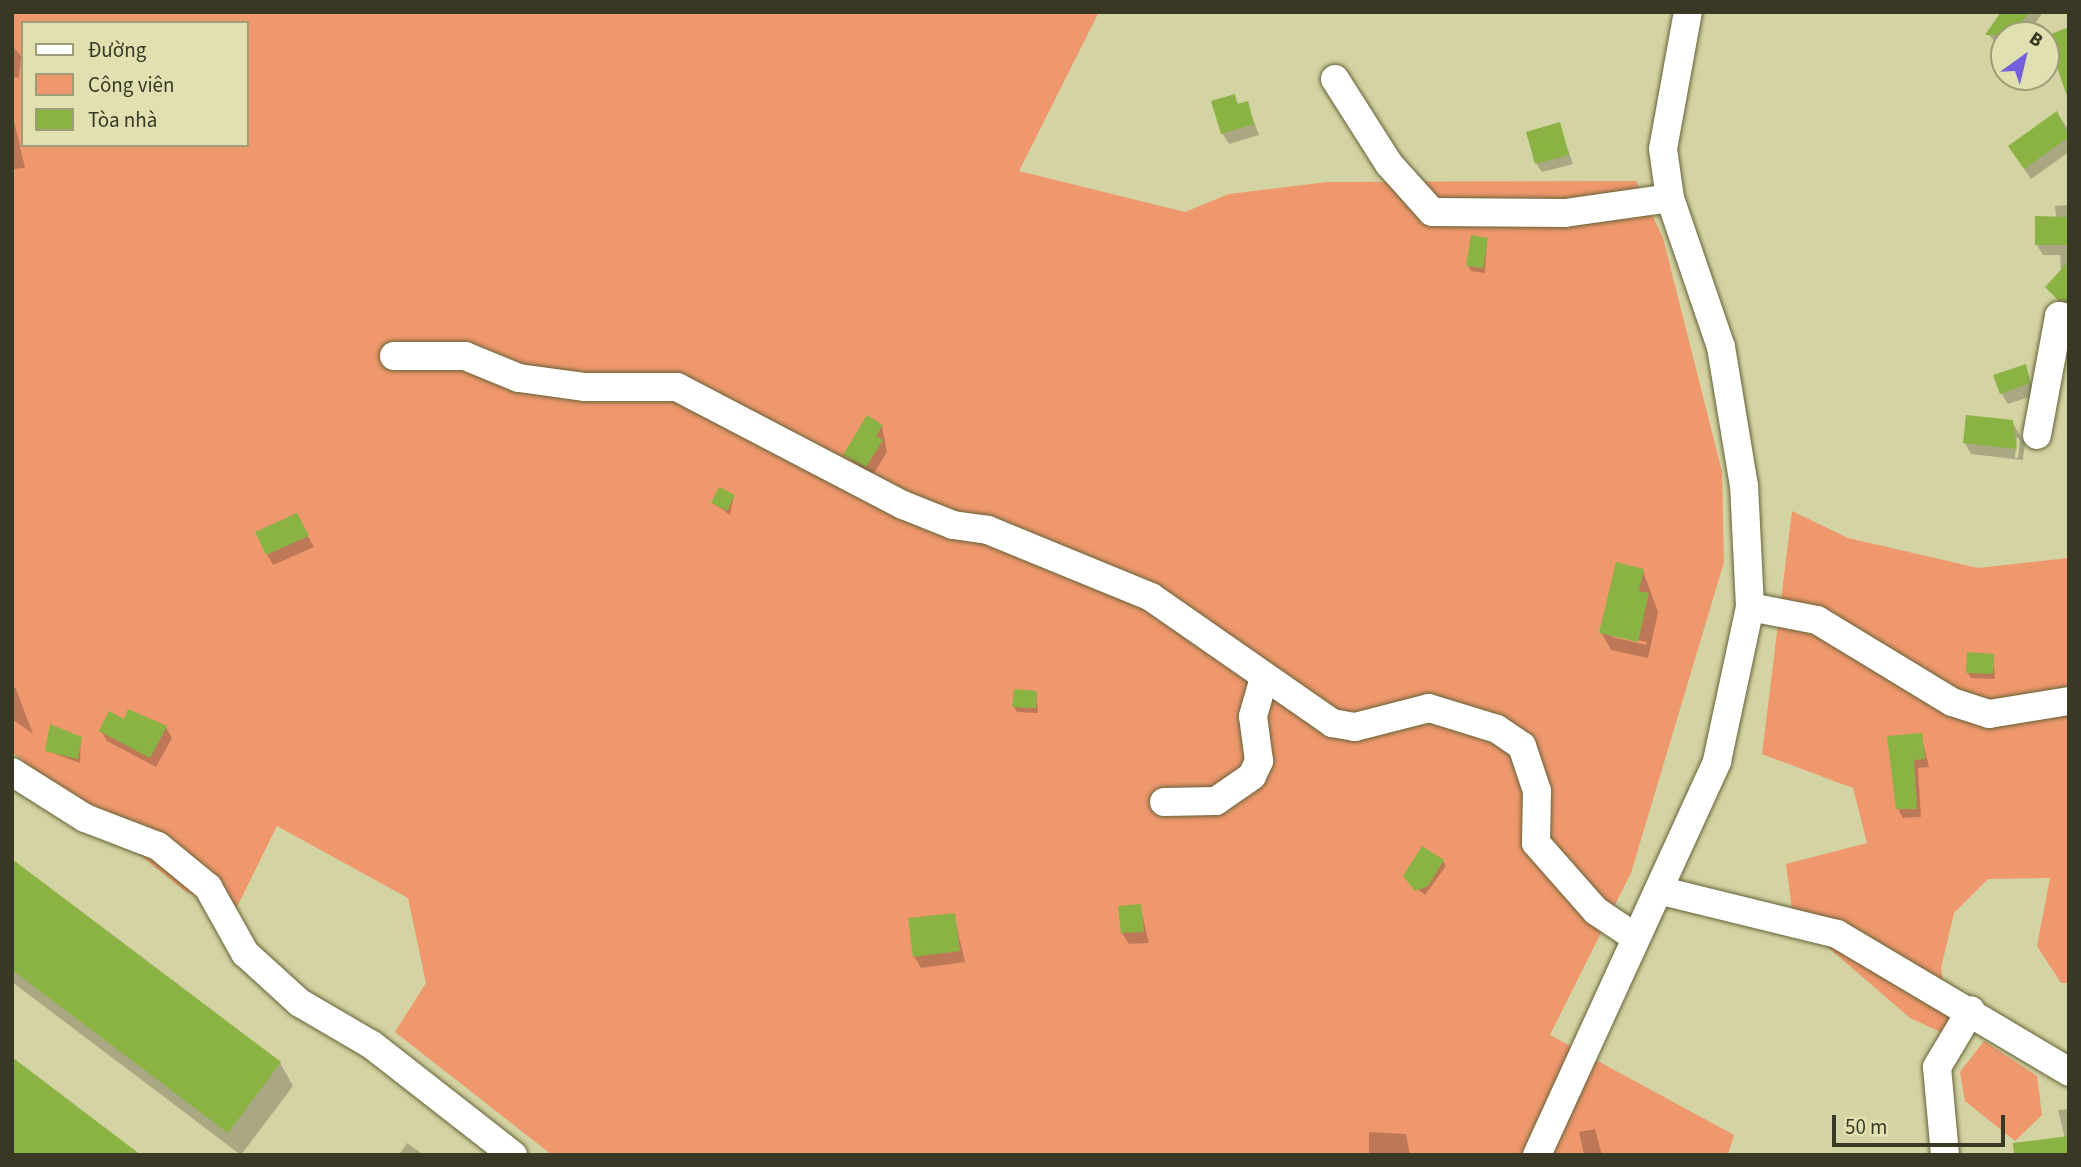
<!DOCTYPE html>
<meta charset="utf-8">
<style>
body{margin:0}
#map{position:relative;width:2081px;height:1167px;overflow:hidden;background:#d4d3a3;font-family:"Source Sans 3",sans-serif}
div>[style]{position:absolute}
.green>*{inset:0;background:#ef976d}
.shadow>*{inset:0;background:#0003}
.building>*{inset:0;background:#8bb344}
.roads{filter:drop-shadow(0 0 2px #646237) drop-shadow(0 0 2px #646237)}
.minor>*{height:28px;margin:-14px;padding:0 14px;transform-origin:14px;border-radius:14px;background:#fff}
span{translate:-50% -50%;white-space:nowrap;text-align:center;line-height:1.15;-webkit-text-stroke:7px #e1e0b0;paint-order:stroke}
.frame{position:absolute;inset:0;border:14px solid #393825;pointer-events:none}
.legend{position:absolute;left:21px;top:21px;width:228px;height:126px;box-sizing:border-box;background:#e1e0b0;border:2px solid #9e9d78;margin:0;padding:9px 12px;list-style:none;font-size:21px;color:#393825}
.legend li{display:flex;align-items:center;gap:14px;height:35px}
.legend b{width:35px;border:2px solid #9e9d78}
.north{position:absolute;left:1990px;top:21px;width:70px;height:70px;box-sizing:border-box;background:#e1e0b0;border:2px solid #9e9d78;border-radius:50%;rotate:34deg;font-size:19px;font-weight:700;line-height:28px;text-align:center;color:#393825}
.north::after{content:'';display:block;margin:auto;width:24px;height:32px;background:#7360da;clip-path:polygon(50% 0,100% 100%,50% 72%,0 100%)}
.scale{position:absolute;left:1832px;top:1115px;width:173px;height:32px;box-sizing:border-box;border:4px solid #393825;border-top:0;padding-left:9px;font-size:21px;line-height:24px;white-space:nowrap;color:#393825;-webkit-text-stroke:5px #e1e0b0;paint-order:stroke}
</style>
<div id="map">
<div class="green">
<div style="clip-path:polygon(evenodd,12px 12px,1099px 12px,1019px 171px,1185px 212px,1229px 194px,1327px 182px,1636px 181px,1663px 238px,1722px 472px,1724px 562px,1631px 873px,1550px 1035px,1734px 1135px,1728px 1155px,552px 1155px,395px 1032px,426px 983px,408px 898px,277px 826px,234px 913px,185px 891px,12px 752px,12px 12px,23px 23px,247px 23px,247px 145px,23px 145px,23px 23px)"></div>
<div style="clip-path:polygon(1792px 511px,1848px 538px,1978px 568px,2069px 558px,2069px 983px,2061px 983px,2037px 946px,2050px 878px,1988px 879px,1954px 913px,1941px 968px,1951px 1037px,1910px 1018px,1793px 917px,1786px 864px,1867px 843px,1853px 788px,1762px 754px)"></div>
<div style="clip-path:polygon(1984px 1041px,2037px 1076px,2042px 1115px,2015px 1141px,1965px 1101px,1960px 1072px)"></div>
</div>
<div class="shadow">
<div style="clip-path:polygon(2001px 12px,2043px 12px,2027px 35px,2004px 35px,2004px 52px,1988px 34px)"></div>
<div style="clip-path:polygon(12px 45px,21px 56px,19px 78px,12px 77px)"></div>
<div style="clip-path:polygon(1234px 96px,1239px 105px,1247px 103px,1259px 135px,1229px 144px,1222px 133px)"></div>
<div style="clip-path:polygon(12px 112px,25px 168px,12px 169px)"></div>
<div style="clip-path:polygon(2057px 113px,2069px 130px,2069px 152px,2031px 179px,2017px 158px)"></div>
<div style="clip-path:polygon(1559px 124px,1573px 164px,1542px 172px,1536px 163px)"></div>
<div style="clip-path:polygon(2069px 205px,2069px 306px,2065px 309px,2047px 287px,2061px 272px,2060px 255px,2043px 255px,2037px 245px,2056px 218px,2055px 206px)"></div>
<div style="clip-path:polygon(1487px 240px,1485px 273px,1471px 271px,1468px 266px)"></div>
<div style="clip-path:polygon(2026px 366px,2035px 395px,2008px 404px,2001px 393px)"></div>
<div style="clip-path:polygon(evenodd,2012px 422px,2025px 443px,2023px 460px,1971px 454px,1965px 443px,2012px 422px,2017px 437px,2020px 440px,2018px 458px,2015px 458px,2017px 437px)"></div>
<div style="clip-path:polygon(882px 427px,887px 452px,872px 476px,845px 455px)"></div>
<div style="clip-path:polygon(734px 496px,730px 515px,713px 503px)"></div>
<div style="clip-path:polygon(296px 516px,314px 547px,273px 565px,267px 554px)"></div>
<div style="clip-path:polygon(evenodd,1643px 571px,1658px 612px,1648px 658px,1611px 650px,1601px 632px,1643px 571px,1612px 634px,1647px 642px,1646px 645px,1612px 637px,1612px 634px)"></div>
<div style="clip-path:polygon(1993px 655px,1995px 679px,1971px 678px,1968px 673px)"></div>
<div style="clip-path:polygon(12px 685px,16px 689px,33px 734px,12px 719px)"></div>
<div style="clip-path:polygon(1036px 693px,1038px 713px,1017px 712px,1014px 707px)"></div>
<div style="clip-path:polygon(125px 722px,166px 727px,172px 738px,156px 767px,107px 741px,101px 731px)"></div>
<div style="clip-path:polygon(1921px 734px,1929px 767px,1918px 768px,1921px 817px,1903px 818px,1898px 809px)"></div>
<div style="clip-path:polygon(81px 739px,80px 763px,47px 751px)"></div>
<div style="clip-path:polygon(12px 861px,280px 1063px,293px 1086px,241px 1155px,12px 982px)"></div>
<div style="clip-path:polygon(1443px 861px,1446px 866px,1425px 895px,1408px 881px)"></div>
<div style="clip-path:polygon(1140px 906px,1149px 943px,1129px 944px,1122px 933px)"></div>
<div style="clip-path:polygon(954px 915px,965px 962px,921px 968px,914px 956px)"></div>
<div style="clip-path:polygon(2069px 1109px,2069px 1155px,2058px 1110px)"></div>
<div style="clip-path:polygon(1595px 1129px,1602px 1155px,1584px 1155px,1579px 1132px)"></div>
<div style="clip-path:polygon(1369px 1132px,1406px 1134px,1410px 1155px,1369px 1155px)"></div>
<div style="clip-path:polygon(407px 1143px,424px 1155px,399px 1155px)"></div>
</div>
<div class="building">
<div style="clip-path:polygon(2001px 12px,2029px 12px,2013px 35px,1985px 35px)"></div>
<div style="clip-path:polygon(2069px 27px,2069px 99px,2068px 99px,2046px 36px)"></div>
<div style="clip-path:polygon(1235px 94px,1237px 104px,1248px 101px,1254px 124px,1221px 134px,1211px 101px)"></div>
<div style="clip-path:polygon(2057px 111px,2069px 137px,2024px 169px,2008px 146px)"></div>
<div style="clip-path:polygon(1560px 122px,1569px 155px,1535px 164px,1526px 132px)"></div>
<div style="clip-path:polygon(2035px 216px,2069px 217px,2069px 245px,2035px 245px)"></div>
<div style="clip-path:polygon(1471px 235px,1488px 238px,1483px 268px,1466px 266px)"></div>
<div style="clip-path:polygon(2069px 261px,2069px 301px,2058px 300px,2045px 287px)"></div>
<div style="clip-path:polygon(2026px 364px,2030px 383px,2000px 394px,1993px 375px)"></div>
<div style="clip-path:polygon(867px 415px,883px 425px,876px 436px,883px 440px,866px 467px,843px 455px)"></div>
<div style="clip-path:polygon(1966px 415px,2013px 420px,2017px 449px,1963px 443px)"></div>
<div style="clip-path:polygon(719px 487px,735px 495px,727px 511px,711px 503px)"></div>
<div style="clip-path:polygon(297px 513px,309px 536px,266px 555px,255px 532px)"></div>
<div style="clip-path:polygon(1616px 562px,1644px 569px,1639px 591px,1649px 593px,1638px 642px,1599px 633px)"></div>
<div style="clip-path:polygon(1967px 652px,1994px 654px,1993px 674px,1966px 673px)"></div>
<div style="clip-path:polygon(1014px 689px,1037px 691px,1036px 708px,1012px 707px)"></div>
<div style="clip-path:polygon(128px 709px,167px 726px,150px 758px,99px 731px,109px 711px,124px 719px)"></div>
<div style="clip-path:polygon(50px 724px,82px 737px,78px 759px,45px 751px)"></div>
<div style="clip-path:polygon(1922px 733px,1925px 759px,1914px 760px,1917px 809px,1896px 809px,1887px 736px)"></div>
<div style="clip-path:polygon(1422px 846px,1444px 860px,1428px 886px,1415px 891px,1403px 876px)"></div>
<div style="clip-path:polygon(12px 859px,281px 1062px,228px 1133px,12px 970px)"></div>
<div style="clip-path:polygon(1141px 904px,1144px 932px,1121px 933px,1118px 906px)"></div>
<div style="clip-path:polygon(955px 913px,960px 951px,913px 957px,908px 918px)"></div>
<div style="clip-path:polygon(12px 1057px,141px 1155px,12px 1155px)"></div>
<div style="clip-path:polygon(2069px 1136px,2069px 1155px,2014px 1155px,2013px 1143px)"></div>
</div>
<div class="roads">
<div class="minor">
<div style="left:1335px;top:79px;width:101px;rotate:57.6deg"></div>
<div style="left:1389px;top:164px;width:64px;rotate:48.1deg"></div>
<div style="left:1432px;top:212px;width:133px;rotate:0.4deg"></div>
<div style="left:1565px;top:213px;width:106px;rotate:-8.1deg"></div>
<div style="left:394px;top:356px;width:71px"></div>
<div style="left:465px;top:356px;width:58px;rotate:22.2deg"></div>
<div style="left:519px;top:378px;width:67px;rotate:7.8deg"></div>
<div style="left:585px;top:387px;width:92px"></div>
<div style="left:677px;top:387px;width:255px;rotate:27.6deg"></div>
<div style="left:903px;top:505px;width:54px;rotate:21.8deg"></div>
<div style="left:953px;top:525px;width:35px;rotate:8deg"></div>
<div style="left:988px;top:530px;width:176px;rotate:22.3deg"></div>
<div style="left:1151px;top:597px;width:221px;rotate:34.8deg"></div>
<div style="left:1332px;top:723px;width:23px;rotate:10deg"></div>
<div style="left:1355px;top:727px;width:76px;rotate:-14.4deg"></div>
<div style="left:1429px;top:708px;width:71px;rotate:17.2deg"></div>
<div style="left:1497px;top:729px;width:30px;rotate:34deg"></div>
<div style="left:1522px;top:746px;width:47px;rotate:71.6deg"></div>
<div style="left:1537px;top:791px;width:52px;rotate:91.1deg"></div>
<div style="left:1536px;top:843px;width:91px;rotate:48.6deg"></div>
<div style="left:1596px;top:911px;width:47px;rotate:33.7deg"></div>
<div style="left:2037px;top:435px;width:121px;rotate:-79.5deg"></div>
<div style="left:2059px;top:316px;width:10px;rotate:11deg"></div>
<div style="left:1750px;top:607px;width:68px;rotate:11deg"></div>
<div style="left:1817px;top:620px;width:158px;rotate:31.3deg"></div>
<div style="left:1952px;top:702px;width:39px;rotate:18deg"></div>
<div style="left:1989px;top:714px;width:81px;rotate:-9.2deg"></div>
<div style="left:12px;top:772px;width:86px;rotate:32.2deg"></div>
<div style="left:85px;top:818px;width:78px;rotate:21deg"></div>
<div style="left:158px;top:846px;width:65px;rotate:39.4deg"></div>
<div style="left:208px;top:887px;width:76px;rotate:60.7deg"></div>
<div style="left:245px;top:953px;width:74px;rotate:42.3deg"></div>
<div style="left:300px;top:1003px;width:83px;rotate:30.3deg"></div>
<div style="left:372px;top:1045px;width:179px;rotate:38deg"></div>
<div style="left:1164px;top:802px;width:52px;rotate:-1.1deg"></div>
<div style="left:1216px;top:801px;width:44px;rotate:-34.8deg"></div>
<div style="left:1252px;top:776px;width:17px;rotate:-65deg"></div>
<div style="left:1259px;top:761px;width:45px;rotate:-97.6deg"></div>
<div style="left:1253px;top:716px;width:40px;rotate:-74deg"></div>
<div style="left:1662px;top:891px;width:180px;rotate:13.8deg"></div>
<div style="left:1837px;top:934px;width:270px;rotate:30.7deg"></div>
<div style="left:1537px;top:1155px;width:433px;rotate:-65.4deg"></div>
<div style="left:1717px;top:761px;width:157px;rotate:-77.9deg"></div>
<div style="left:1750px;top:607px;width:121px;rotate:-92.8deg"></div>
<div style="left:1744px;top:486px;width:141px;rotate:-99.4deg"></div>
<div style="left:1721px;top:347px;width:157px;rotate:-108.9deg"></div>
<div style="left:1670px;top:198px;width:49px;rotate:-98.1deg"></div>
<div style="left:1663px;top:149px;width:139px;rotate:-79.7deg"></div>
<div style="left:1945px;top:1155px;width:88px;rotate:-95.2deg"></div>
<div style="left:1937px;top:1067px;width:66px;rotate:-59.2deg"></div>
</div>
</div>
<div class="frame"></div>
<ul class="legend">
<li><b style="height:9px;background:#fff"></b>Đường</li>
<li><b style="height:19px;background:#ef976d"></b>Công viên</li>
<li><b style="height:19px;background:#8bb344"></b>Tòa nhà</li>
</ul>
<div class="north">B</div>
<div class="scale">50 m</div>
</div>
